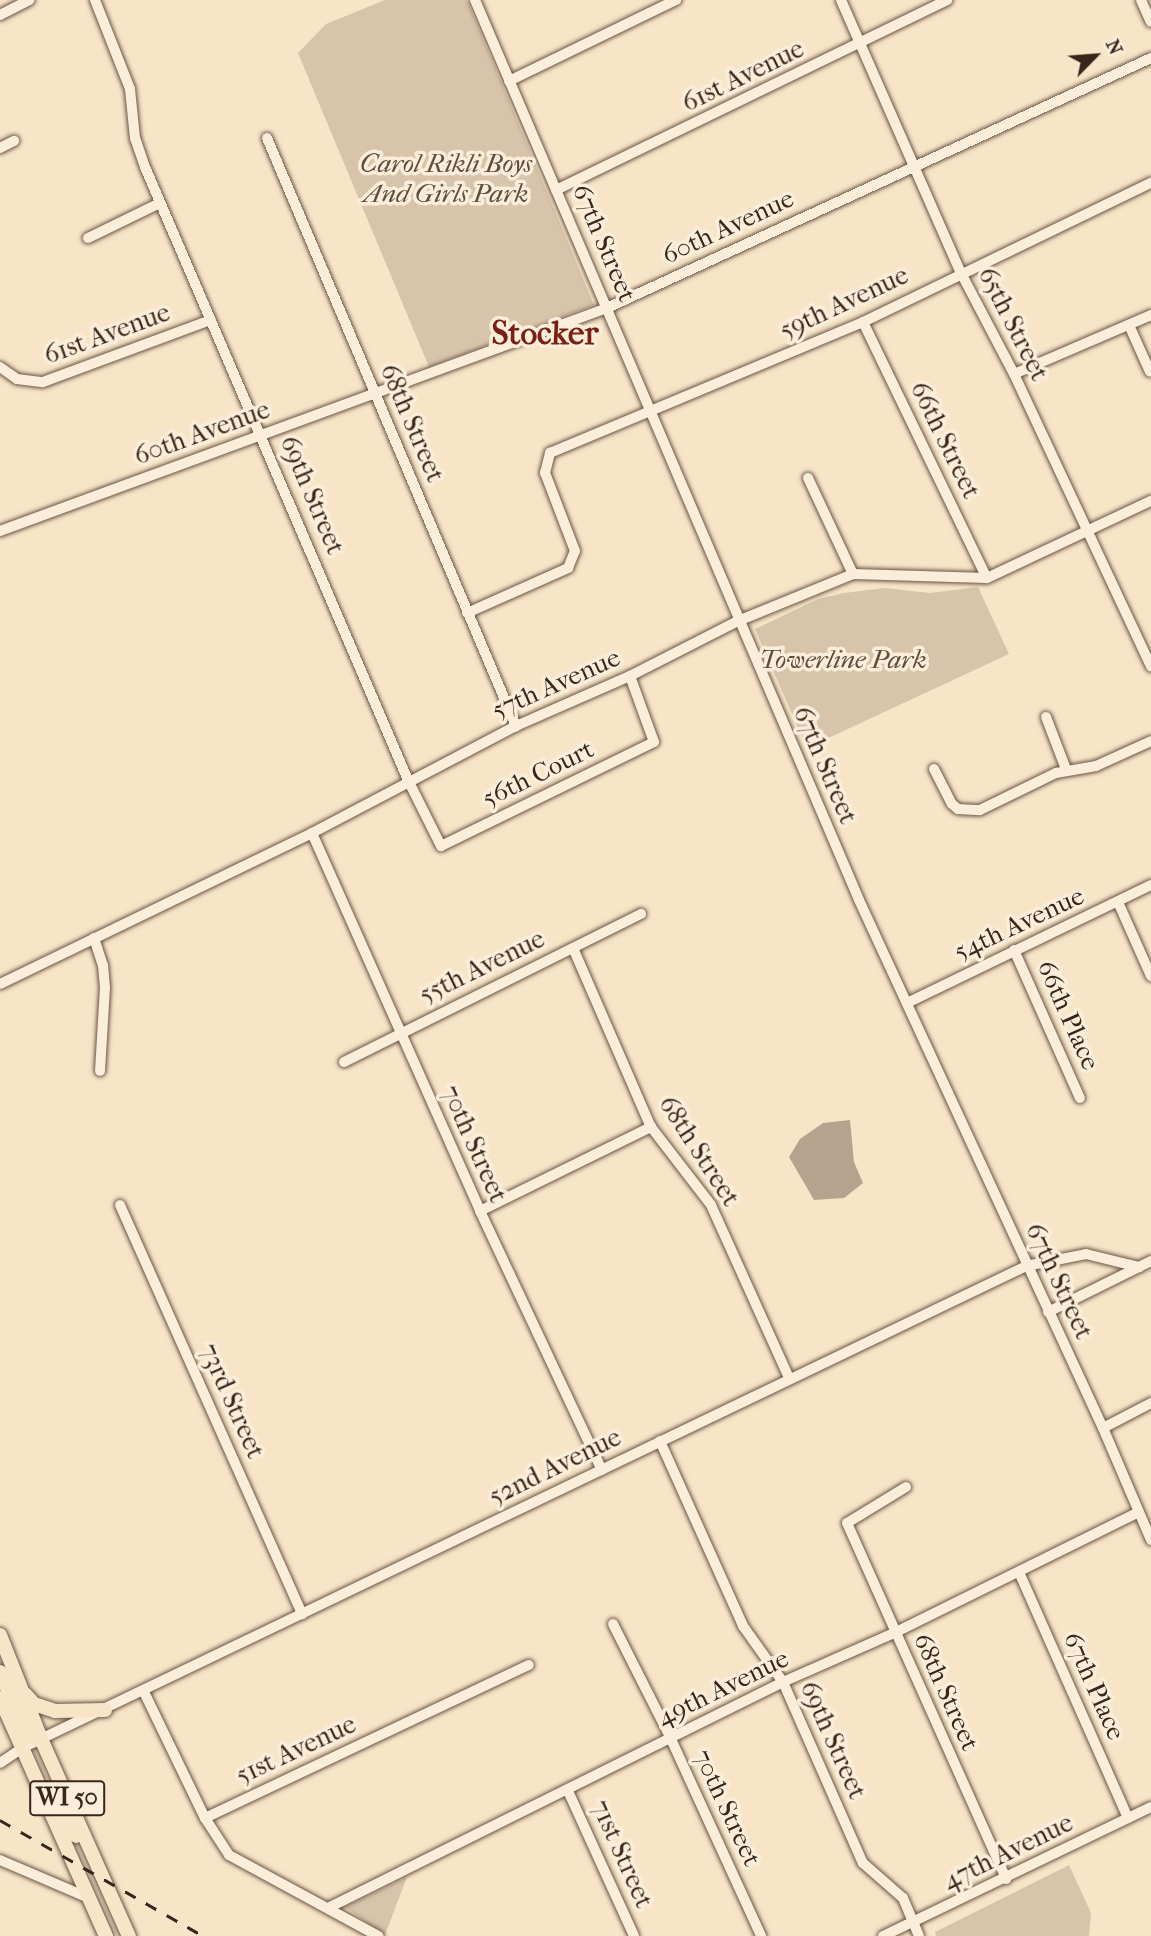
<!DOCTYPE html>
<style>
body{margin:0}
#map{position:relative;width:1151px;height:1936px;overflow:hidden;background:#f8e5c8;font-family:"IM FELL French Canon",serif}
div>[style]{position:absolute}
.green>*{inset:0;background:#d8c4ab}
.water>*{inset:0;background:#b7a38d}
.roads{filter:drop-shadow(0 0 2px #6a5446) drop-shadow(0 0 2px #6a5446)}
.minor>*{height:10px;margin:-5px;padding:0 5px;transform-origin:5px;border-radius:5px;background:#faeedb}
.major>*{height:14px;margin:-7px;padding:0 7px;transform-origin:7px;border-radius:7px;background:#f8e5c8}
.rail>*{height:2.5px;margin-top:-1.25px;transform-origin:0;background:repeating-linear-gradient(90deg,#3a241b 0 12px,transparent 0 24px)}
span{translate:-50% -50%;white-space:nowrap;text-align:center;line-height:1.15;-webkit-text-stroke:7px #faeedb;paint-order:stroke}
.shield-label span{padding:2px 5px;background:#faeedb;border:2px solid;border-radius:5px;-webkit-text-stroke-width:0}
.shield-label{font-size:24px;color:#3a241b;font-weight:700}
.street-label{font-size:26px;color:#3a241b}
.park-label{font-size:26px;color:#624c3f;font-style:italic}
.district-label{font-size:33px;color:#7a1f14;font-weight:700}
.north{position:absolute;left:1060px;top:21px;width:70px;height:70px;-webkit-text-stroke:5px #faeedb;paint-order:stroke;rotate:65deg;font-size:19px;font-weight:700;line-height:28px;text-align:center;color:#3a241b}
.north::after{content:'';display:block;margin:auto;width:24px;height:32px;background:#3a241b;clip-path:polygon(50% 0,100% 100%,50% 72%,0 100%)}
</style>
<div id="map">
<div class="green">
<div style="clip-path:polygon(385px 0,467px 0,594px 305px,429px 367px,298px 53px,326px 24px)"></div>
<div style="clip-path:polygon(978px 587px,1009px 654px,807px 748px,755px 629px,818px 599px,844px 593px,885px 588px,930px 593px)"></div>
<div style="clip-path:polygon(1069px 1865px,1091px 1913px,1089px 1936px,936px 1936px,935px 1932px)"></div>
<div style="clip-path:polygon(407px 1877px,385px 1935px,345px 1907px)"></div>
</div>
<div class="water">
<div style="clip-path:polygon(850px 1120px,854px 1162px,863px 1183px,844px 1198px,814px 1200px,789px 1157px,800px 1139px,823px 1123px)"></div>
</div>
<div class="roads">
<div class="minor">
<div style="left:95px;top:0;width:96px;rotate:68.5deg"></div>
<div style="left:130px;top:89px;width:49px;rotate:84.2deg"></div>
<div style="left:135px;top:138px;width:31px;rotate:71deg"></div>
<div style="left:145px;top:167px;width:667px;rotate:66.78deg"></div>
<div style="left:408px;top:780px;width:74px;rotate:63.4deg"></div>
<div style="left:441px;top:846px;width:237px;rotate:-26deg"></div>
<div style="left:654px;top:742px;width:70px;rotate:-110deg"></div>
<div style="left:475px;top:0;width:978px;rotate:66.89deg"></div>
<div style="left:859px;top:900px;width:582px;rotate:65.2deg"></div>
<div style="left:1103px;top:1428px;width:122px;rotate:66.8deg"></div>
<div style="left:841px;top:0;width:298px;rotate:66.3deg"></div>
<div style="left:961px;top:273px;width:114px;rotate:62.3deg"></div>
<div style="left:1014px;top:374px;width:323px;rotate:64.9deg"></div>
<div style="left:1141px;top:0;width:24px;rotate:66deg"></div>
<div style="left:0;top:15px;width:33px;rotate:-27deg"></div>
<div style="left:509px;top:81px;width:186px;rotate:-25.9deg"></div>
<div style="left:267px;top:138px;width:639px;rotate:67.05deg"></div>
<div style="left:0;top:148px;width:16px;rotate:-27deg"></div>
<div style="left:556px;top:190px;width:435px;rotate:-25.9deg"></div>
<div style="left:88px;top:238px;width:80px;rotate:-25.9deg"></div>
<div style="left:863px;top:322px;width:284px;rotate:64.2deg"></div>
<div style="left:1129px;top:325px;width:51px;rotate:65.9deg"></div>
<div style="left:0;top:367px;width:21px;rotate:35deg"></div>
<div style="left:17px;top:379px;width:26px;rotate:7deg"></div>
<div style="left:43px;top:382px;width:179px;rotate:-20.3deg"></div>
<div style="left:1014px;top:374px;width:149px;rotate:-23.3deg"></div>
<div style="left:808px;top:478px;width:106px;rotate:64.9deg"></div>
<div style="left:0;top:531px;width:647px;rotate:-20.17deg"></div>
<div style="left:607px;top:308px;width:599px;rotate:-24.68deg"></div>
<div style="left:467px;top:613px;width:111px;rotate:-24deg"></div>
<div style="left:568px;top:568px;width:18px;rotate:-68deg"></div>
<div style="left:575px;top:551px;width:84px;rotate:-111deg"></div>
<div style="left:545px;top:473px;width:21px;rotate:-76deg"></div>
<div style="left:550px;top:453px;width:339px;rotate:-22.7deg"></div>
<div style="left:863px;top:322px;width:320px;rotate:-25.8deg"></div>
<div style="left:1046px;top:717px;width:56px;rotate:69deg"></div>
<div style="left:934px;top:769px;width:39px;rotate:63deg"></div>
<div style="left:952px;top:804px;width:8px;rotate:40deg"></div>
<div style="left:958px;top:809px;width:22px;rotate:3deg"></div>
<div style="left:980px;top:810px;width:85px;rotate:-26deg"></div>
<div style="left:1056px;top:773px;width:41px;rotate:-9.9deg"></div>
<div style="left:1096px;top:766px;width:60px;rotate:-24.4deg"></div>
<div style="left:312px;top:833px;width:414px;rotate:66deg"></div>
<div style="left:480px;top:1211px;width:286px;rotate:64.8deg"></div>
<div style="left:1118px;top:902px;width:81px;rotate:66deg"></div>
<div style="left:94px;top:938px;width:28px;rotate:72deg"></div>
<div style="left:103px;top:965px;width:22px;rotate:85deg"></div>
<div style="left:105px;top:987px;width:84px;rotate:93.4deg"></div>
<div style="left:573px;top:948px;width:195px;rotate:66.5deg"></div>
<div style="left:651px;top:1127px;width:98px;rotate:52.4deg"></div>
<div style="left:711px;top:1205px;width:190px;rotate:65.7deg"></div>
<div style="left:1014px;top:950px;width:162px;rotate:66deg"></div>
<div style="left:0;top:984px;width:347px;rotate:-25.8deg"></div>
<div style="left:312px;top:833px;width:230px;rotate:-27.7deg"></div>
<div style="left:516px;top:726px;width:124px;rotate:-23.7deg"></div>
<div style="left:630px;top:676px;width:121px;rotate:-27deg"></div>
<div style="left:738px;top:621px;width:124px;rotate:-22.2deg"></div>
<div style="left:853px;top:574px;width:134px;rotate:1.7deg"></div>
<div style="left:987px;top:578px;width:181px;rotate:-25.2deg"></div>
<div style="left:907px;top:1003px;width:271px;rotate:-25.8deg"></div>
<div style="left:344px;top:1062px;width:332px;rotate:-26.5deg"></div>
<div style="left:120px;top:1205px;width:448px;rotate:66deg"></div>
<div style="left:480px;top:1211px;width:191px;rotate:-26.2deg"></div>
<div style="left:1048px;top:1312px;width:115px;rotate:-26.3deg"></div>
<div style="left:1103px;top:1428px;width:54px;rotate:-27.5deg"></div>
<div style="left:660px;top:1441px;width:203px;rotate:65.8deg"></div>
<div style="left:743px;top:1626px;width:69px;rotate:54.5deg"></div>
<div style="left:783px;top:1682px;width:198px;rotate:66.2deg"></div>
<div style="left:863px;top:1863px;width:53px;rotate:41.2deg"></div>
<div style="left:903px;top:1898px;width:41px;rotate:67.2deg"></div>
<div style="left:906px;top:1487px;width:69px;rotate:148.6deg"></div>
<div style="left:847px;top:1523px;width:390px;rotate:65.9deg"></div>
<div style="left:1019px;top:1572px;width:269px;rotate:66.1deg"></div>
<div style="left:613px;top:1624px;width:129px;rotate:63.2deg"></div>
<div style="left:671px;top:1739px;width:217px;rotate:65.4deg"></div>
<div style="left:144px;top:1692px;width:140px;rotate:64.2deg"></div>
<div style="left:205px;top:1818px;width:44px;rotate:57deg"></div>
<div style="left:229px;top:1855px;width:170px;rotate:28.5deg"></div>
<div style="left:0;top:1763px;width:27px;rotate:-34deg"></div>
<div style="left:22px;top:1748px;width:1114px;rotate:-25.64deg"></div>
<div style="left:1026px;top:1266px;width:61px;rotate:-11.3deg"></div>
<div style="left:1086px;top:1254px;width:55px;rotate:13.8deg"></div>
<div style="left:568px;top:1791px;width:159px;rotate:65.5deg"></div>
<div style="left:205px;top:1818px;width:358px;rotate:-25.3deg"></div>
<div style="left:0;top:1860px;width:97px;rotate:23.1deg"></div>
<div style="left:330px;top:1907px;width:506px;rotate:-26.41deg"></div>
<div style="left:783px;top:1682px;width:121px;rotate:-23.8deg"></div>
<div style="left:894px;top:1633px;width:271px;rotate:-26.3deg"></div>
<div style="left:883px;top:1936px;width:297px;rotate:-25.7deg"></div>
</div>
<div class="major">
<div style="left:0;top:1635px;width:114px;rotate:68.4deg"></div>
<div style="left:42px;top:1741px;width:214px;rotate:66deg"></div>
<div style="left:0;top:1672px;width:70px;rotate:66.4deg"></div>
<div style="left:28px;top:1736px;width:15px;rotate:20deg"></div>
<div style="left:25px;top:1694px;width:13px;rotate:48deg"></div>
<div style="left:34px;top:1704px;width:22px;rotate:18deg"></div>
<div style="left:55px;top:1711px;width:50px;rotate:-1.1deg"></div>
<div style="left:0;top:1698px;width:261px;rotate:66deg"></div>
<div style="left:52px;top:1792px;width:50px;rotate:61.4deg"></div>
</div>
</div>
<div class="rail">
<div style="left:0;top:1820px;width:234px;rotate:29.7deg"></div>
</div>
<div class="shield-label">
<span style="left:67px;top:1798px">WI 50</span>
</div>
<div class="street-label">
<span style="left:743px;top:76px;rotate:-26deg">61st Avenue</span>
<span style="left:728px;top:227px;rotate:-25deg">60th Avenue</span>
<span style="left:604px;top:243px;rotate:67deg">67th Street</span>
<span style="left:844px;top:303px;rotate:-25deg">59th Avenue</span>
<span style="left:1013px;top:324px;rotate:63deg">65th Street</span>
<span style="left:107px;top:334px;rotate:-20deg">61st Avenue</span>
<span style="left:412px;top:423px;rotate:67deg">68th Street</span>
<span style="left:202px;top:433px;rotate:-20deg">60th Avenue</span>
<span style="left:945px;top:440px;rotate:64deg">66th Street</span>
<span style="left:312px;top:495px;rotate:67deg">69th Street</span>
<span style="left:556px;top:684px;rotate:-24deg">57th Avenue</span>
<span style="left:825px;top:765px;rotate:67deg">67th Street</span>
<span style="left:538px;top:774px;rotate:-26deg">56th Court</span>
<span style="left:1019px;top:924px;rotate:-25deg">54th Avenue</span>
<span style="left:482px;top:967px;rotate:-26deg">55th Avenue</span>
<span style="left:1068px;top:1015px;rotate:66deg">66th Place</span>
<span style="left:474px;top:1144px;rotate:66deg">70th Street</span>
<span style="left:699px;top:1151px;rotate:57deg">68th Street</span>
<span style="left:1059px;top:1281px;rotate:65deg">67th Street</span>
<span style="left:232px;top:1401px;rotate:66deg">73rd Street</span>
<span style="left:555px;top:1467px;rotate:-26deg">52nd Avenue</span>
<span style="left:1094px;top:1686px;rotate:66deg">67th Place</span>
<span style="left:723px;top:1688px;rotate:-26deg">49th Avenue</span>
<span style="left:946px;top:1692px;rotate:66deg">68th Street</span>
<span style="left:833px;top:1740px;rotate:66deg">69th Street</span>
<span style="left:296px;top:1750px;rotate:-25deg">51st Avenue</span>
<span style="left:727px;top:1808px;rotate:65deg">70th Street</span>
<span style="left:1008px;top:1852px;rotate:-26deg">47th Avenue</span>
<span style="left:622px;top:1854px;rotate:66deg">71st Street</span>
</div>
<div class="park-label">
<span style="left:446px;top:179px">Carol Rikli Boys<br>And Girls Park</span>
<span style="left:843px;top:660px">Towerline Park</span>
</div>
<div class="district-label">
<span style="left:545px;top:334px">Stocker</span>
</div>
<div class="north">N</div>
</div>
